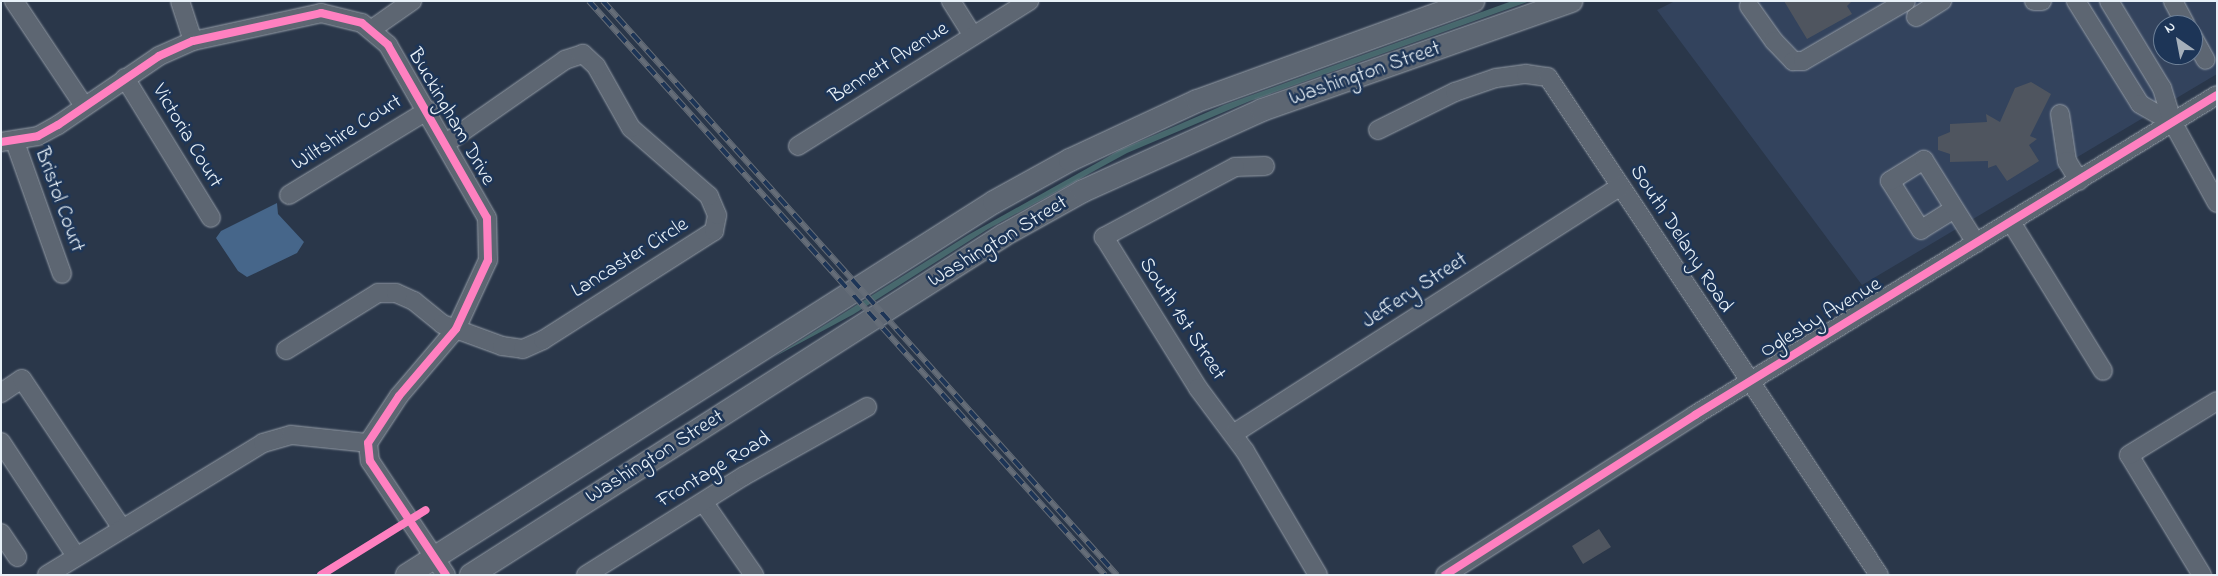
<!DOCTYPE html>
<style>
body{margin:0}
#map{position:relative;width:2218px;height:576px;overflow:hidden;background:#2a374a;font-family:"Indie Flower",sans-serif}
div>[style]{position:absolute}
.built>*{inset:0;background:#33435d}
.green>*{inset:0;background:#47686d}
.water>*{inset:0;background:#46668a}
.building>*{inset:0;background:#4f555f}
.roads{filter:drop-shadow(0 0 1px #959da7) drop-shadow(0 0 1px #959da7)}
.minor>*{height:18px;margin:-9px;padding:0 9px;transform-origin:9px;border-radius:9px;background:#5d6672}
.major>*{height:22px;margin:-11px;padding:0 11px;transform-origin:11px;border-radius:11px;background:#5d6672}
.rail>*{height:5.5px;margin-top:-2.75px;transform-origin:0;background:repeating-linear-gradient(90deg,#1d3557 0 11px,#656d78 0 22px);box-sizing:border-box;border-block:1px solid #656d78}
.cycleway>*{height:8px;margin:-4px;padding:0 4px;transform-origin:4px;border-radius:4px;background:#ff80c0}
span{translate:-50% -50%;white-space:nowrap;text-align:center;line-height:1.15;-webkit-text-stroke:5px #1d3557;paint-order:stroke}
.street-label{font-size:21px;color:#e8f1f8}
.frame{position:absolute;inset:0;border:2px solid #e8f1f8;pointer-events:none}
.north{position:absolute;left:2153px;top:15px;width:50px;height:50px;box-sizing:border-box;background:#1d3557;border:1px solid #6e8097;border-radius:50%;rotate:327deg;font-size:14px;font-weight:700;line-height:20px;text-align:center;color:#e8f1f8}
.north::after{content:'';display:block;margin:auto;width:18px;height:22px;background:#a6b0bb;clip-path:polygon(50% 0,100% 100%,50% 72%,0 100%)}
</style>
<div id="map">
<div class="built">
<div style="clip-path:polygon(evenodd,1675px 1px,2217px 1px,2217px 74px,1862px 285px,1657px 10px,1675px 1px,2163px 25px,2193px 25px,2193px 55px,2163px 55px,2163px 25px)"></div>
</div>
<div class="green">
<div style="clip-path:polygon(1512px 1px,1530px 1px,1250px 101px,1127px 153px,988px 229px,854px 314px,774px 357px,968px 235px,1120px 150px,1224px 105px)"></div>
</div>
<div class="water">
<div style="clip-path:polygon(277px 203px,278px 214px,304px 242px,297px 253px,247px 277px,238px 271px,216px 238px,221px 231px)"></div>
</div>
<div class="building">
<div style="clip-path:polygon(1784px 1px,1852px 1px,1847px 6px,1852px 14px,1807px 39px)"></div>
<div style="clip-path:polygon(2031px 82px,2051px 94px,2030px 136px,2037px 139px,2029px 145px,2039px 161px,2007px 181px,1996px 165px,1988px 168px,1988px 161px,1950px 162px,1950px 154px,1938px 150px,1938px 137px,1950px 132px,1950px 124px,1987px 122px,1986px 114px,2000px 122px,2015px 88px)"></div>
<div style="clip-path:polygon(1599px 529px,1611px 547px,1583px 564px,1572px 546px)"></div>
</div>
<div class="roads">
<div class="minor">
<div style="left:14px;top:1px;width:126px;rotate:56.3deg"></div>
<div style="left:180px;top:1px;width:42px;rotate:72deg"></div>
<div style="left:951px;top:1px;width:41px;rotate:57.8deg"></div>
<div style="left:2034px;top:1px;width:8px"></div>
<div style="left:2076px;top:1px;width:121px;rotate:58.1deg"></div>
<div style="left:2140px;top:104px;width:38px;rotate:30deg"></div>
<div style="left:2109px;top:1px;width:102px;rotate:58.7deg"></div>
<div style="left:2162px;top:88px;width:37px;rotate:73deg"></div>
<div style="left:2173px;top:123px;width:91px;rotate:61.2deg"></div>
<div style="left:2173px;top:1px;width:27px;rotate:62deg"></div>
<div style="left:1749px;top:6px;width:43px;rotate:54.5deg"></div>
<div style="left:1774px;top:41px;width:28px;rotate:46deg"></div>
<div style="left:1793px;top:61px;width:10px"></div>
<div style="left:1803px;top:61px;width:119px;rotate:-30.2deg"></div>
<div style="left:1916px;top:17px;width:31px;rotate:-32deg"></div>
<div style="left:372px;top:29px;width:49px;rotate:-35deg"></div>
<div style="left:2193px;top:37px;width:26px;rotate:61deg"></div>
<div style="left:125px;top:78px;width:164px;rotate:58.4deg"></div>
<div style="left:2060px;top:114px;width:48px;rotate:81.5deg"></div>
<div style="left:2067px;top:161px;width:23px;rotate:59deg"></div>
<div style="left:1378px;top:130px;width:86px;rotate:-26.3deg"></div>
<div style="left:1455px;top:92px;width:43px;rotate:-18.9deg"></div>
<div style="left:1496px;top:78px;width:30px;rotate:-8deg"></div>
<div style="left:1526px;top:74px;width:22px;rotate:8deg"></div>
<div style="left:1548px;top:77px;width:598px;rotate:56.39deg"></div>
<div style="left:1px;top:142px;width:37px;rotate:-9deg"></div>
<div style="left:38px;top:136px;width:23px;rotate:-29deg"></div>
<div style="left:58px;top:125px;width:122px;rotate:-34.3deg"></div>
<div style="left:159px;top:56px;width:37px;rotate:-24deg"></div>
<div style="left:193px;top:41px;width:131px;rotate:-12.3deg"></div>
<div style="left:321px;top:13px;width:42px;rotate:13.7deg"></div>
<div style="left:362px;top:23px;width:34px;rotate:40deg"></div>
<div style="left:388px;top:45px;width:199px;rotate:60.2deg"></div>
<div style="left:487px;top:218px;width:42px;rotate:88.6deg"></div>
<div style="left:488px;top:260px;width:76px;rotate:114.9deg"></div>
<div style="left:456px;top:329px;width:88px;rotate:130.4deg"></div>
<div style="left:399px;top:396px;width:56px;rotate:123.4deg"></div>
<div style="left:368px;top:443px;width:18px;rotate:84deg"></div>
<div style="left:370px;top:461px;width:137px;rotate:56.3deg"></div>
<div style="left:15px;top:142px;width:140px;rotate:70.4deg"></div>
<div style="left:798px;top:146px;width:273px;rotate:-32.1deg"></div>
<div style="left:1265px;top:166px;width:30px;rotate:178deg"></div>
<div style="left:1235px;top:167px;width:149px;rotate:151.9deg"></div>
<div style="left:1104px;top:237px;width:178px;rotate:58.1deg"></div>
<div style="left:1198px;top:388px;width:79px;rotate:53.3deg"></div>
<div style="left:1245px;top:451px;width:144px;rotate:59.5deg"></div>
<div style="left:289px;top:195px;width:163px;rotate:-31.4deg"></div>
<div style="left:1954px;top:209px;width:39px;rotate:148deg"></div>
<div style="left:1921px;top:230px;width:58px;rotate:-122.3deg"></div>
<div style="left:1890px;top:181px;width:40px;rotate:-32deg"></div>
<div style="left:1924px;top:160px;width:98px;rotate:57.9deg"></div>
<div style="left:2011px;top:222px;width:175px;rotate:58.3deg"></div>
<div style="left:286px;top:350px;width:108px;rotate:-31.8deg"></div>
<div style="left:378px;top:293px;width:18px"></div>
<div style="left:396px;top:293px;width:20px;rotate:24deg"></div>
<div style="left:414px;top:301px;width:36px;rotate:39deg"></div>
<div style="left:442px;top:324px;width:64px;rotate:20.1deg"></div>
<div style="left:502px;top:346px;width:21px;rotate:8deg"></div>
<div style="left:523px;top:349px;width:22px;rotate:-24deg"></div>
<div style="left:543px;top:340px;width:203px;rotate:-32.5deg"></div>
<div style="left:714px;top:231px;width:16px;rotate:-79deg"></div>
<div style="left:717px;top:215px;width:21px;rotate:-113deg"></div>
<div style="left:709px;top:196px;width:103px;rotate:-138.9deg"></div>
<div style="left:631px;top:128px;width:71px;rotate:-119.4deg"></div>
<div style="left:596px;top:66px;width:18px;rotate:-137deg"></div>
<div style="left:583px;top:54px;width:19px;rotate:162deg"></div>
<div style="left:565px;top:60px;width:145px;rotate:145.1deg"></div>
<div style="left:1px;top:393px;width:25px;rotate:-34deg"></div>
<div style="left:22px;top:379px;width:178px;rotate:56.2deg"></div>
<div style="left:1233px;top:434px;width:460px;rotate:-32.6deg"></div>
<div style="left:1px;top:442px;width:136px;rotate:56.7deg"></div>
<div style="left:704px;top:503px;width:88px;rotate:55.2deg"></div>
<div style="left:1px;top:533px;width:29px;rotate:56deg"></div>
<div style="left:47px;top:575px;width:253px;rotate:-31.4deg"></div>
<div style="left:263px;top:443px;width:29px;rotate:-16deg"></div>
<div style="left:291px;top:435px;width:77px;rotate:5.9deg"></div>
<div style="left:586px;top:575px;width:186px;rotate:-32.1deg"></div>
<div style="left:744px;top:476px;width:141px;rotate:-29.3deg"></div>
<div style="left:1445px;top:575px;width:297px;rotate:-32.6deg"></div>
<div style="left:1695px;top:415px;width:612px;rotate:-31.51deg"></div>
<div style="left:2202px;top:575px;width:140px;rotate:-121.3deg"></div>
<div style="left:2129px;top:455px;width:103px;rotate:-31.5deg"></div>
</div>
<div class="major">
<div style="left:407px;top:575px;width:695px;rotate:-32.43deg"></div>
<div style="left:994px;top:202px;width:87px;rotate:-28.9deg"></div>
<div style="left:1070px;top:160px;width:140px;rotate:-24.9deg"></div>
<div style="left:1197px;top:101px;width:294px;rotate:-19.9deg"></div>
<div style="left:471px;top:575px;width:632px;rotate:-32.53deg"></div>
<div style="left:1004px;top:235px;width:90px;rotate:-29.1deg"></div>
<div style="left:1083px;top:191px;width:196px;rotate:-24.3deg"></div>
<div style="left:1262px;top:110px;width:328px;rotate:-19.4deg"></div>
</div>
</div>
<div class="rail">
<div style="left:589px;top:1px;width:772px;rotate:48.05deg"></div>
<div style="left:603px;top:1px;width:771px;rotate:48.16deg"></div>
</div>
<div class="cycleway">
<div style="left:1px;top:142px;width:37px;rotate:-9deg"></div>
<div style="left:38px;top:136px;width:23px;rotate:-29deg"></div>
<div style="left:58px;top:125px;width:122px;rotate:-34.3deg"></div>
<div style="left:159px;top:56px;width:37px;rotate:-24deg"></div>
<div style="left:193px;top:41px;width:131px;rotate:-12.3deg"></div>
<div style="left:321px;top:13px;width:42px;rotate:13.7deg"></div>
<div style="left:362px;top:23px;width:34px;rotate:40deg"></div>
<div style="left:388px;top:45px;width:199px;rotate:60.2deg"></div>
<div style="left:487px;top:218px;width:42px;rotate:88.6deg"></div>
<div style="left:488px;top:260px;width:76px;rotate:114.9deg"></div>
<div style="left:456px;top:329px;width:88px;rotate:130.4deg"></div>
<div style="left:399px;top:396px;width:56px;rotate:123.4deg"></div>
<div style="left:368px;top:443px;width:18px;rotate:84deg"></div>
<div style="left:370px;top:461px;width:137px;rotate:56.3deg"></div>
<div style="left:321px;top:575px;width:123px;rotate:-31.8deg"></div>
<div style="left:1445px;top:575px;width:297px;rotate:-32.6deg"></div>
<div style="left:1695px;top:415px;width:612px;rotate:-31.51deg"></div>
</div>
<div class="street-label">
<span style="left:889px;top:63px;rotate:-32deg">Bennett Avenue</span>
<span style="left:1365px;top:74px;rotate:-19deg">Washington Street</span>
<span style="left:451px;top:117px;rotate:60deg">Buckingham Drive</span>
<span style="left:347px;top:133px;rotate:-32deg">Wiltshire Court</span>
<span style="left:187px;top:136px;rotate:59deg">Victoria Court</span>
<span style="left:59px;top:200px;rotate:70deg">Bristol Court</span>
<span style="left:1681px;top:239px;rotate:57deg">South Delany Road</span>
<span style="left:998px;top:242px;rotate:-31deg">Washington Street</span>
<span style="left:630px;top:258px;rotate:-32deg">Lancaster Circle</span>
<span style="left:1415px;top:291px;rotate:-33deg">Jeffery Street</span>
<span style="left:1821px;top:318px;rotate:-31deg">Oglesby Avenue</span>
<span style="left:1182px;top:319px;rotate:57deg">South 1st Street</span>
<span style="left:655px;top:457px;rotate:-32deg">Washington Street</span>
<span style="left:714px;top:470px;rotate:-31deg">Frontage Road</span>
</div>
<div class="frame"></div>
<div class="north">N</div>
</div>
